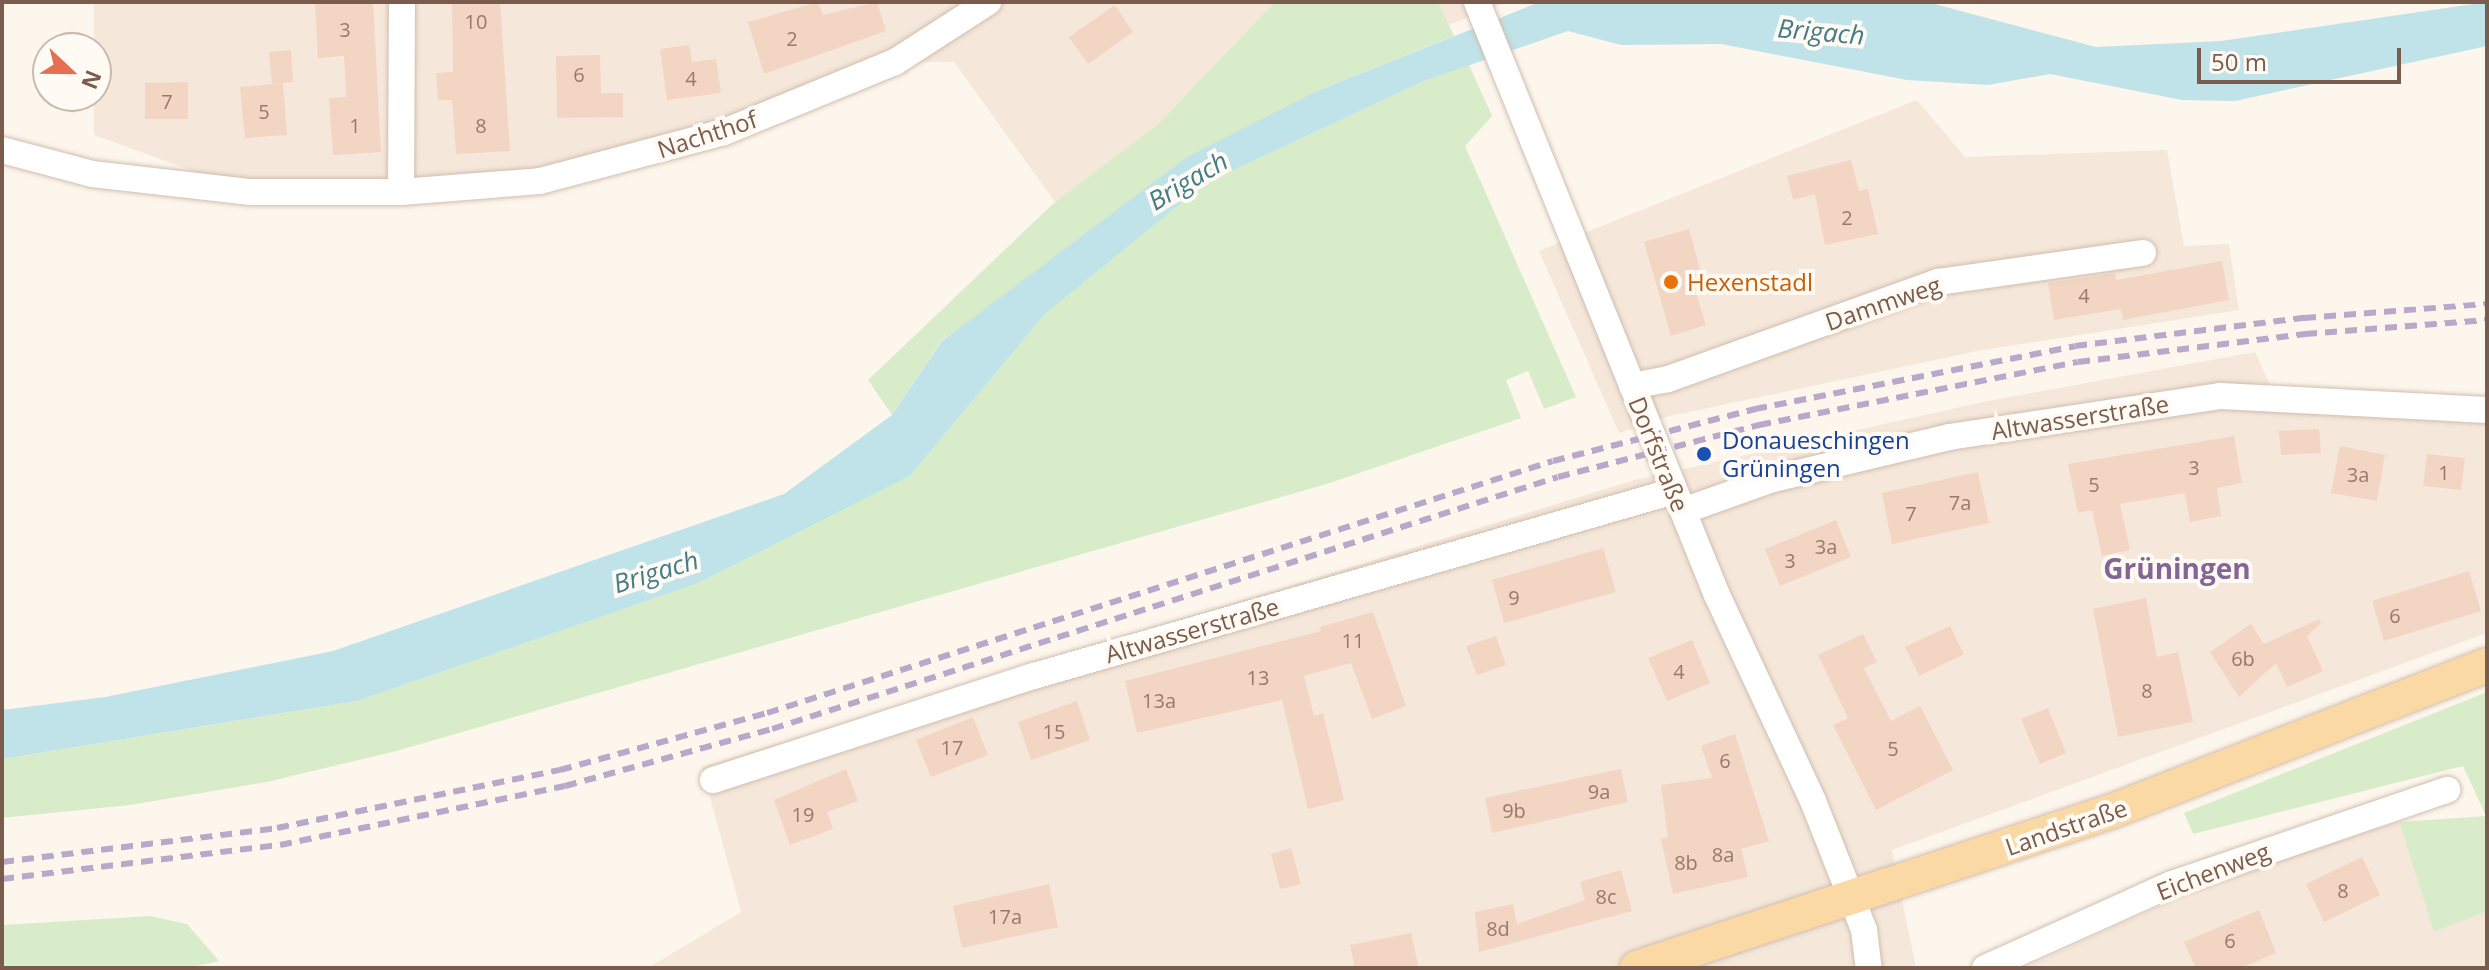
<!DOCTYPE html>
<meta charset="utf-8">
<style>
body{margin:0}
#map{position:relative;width:2489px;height:970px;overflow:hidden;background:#fdf6ec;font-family:"Open Sans",sans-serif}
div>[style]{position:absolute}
.residential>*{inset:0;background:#f5e8da}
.green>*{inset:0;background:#d8ecc9}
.water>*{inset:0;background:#bfe3e8}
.building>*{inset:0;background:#f3d5c3}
.roads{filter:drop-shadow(0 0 2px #d1beb0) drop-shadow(0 0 2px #d1beb0)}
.minor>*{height:26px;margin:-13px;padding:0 13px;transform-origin:13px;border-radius:13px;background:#fff}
.major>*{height:34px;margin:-17px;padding:0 17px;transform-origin:17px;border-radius:17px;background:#fbd9a5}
.rail>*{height:6px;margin-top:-3px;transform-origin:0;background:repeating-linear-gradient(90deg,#b9a8c9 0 12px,transparent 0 20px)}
.dots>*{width:22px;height:22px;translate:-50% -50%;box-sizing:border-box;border:4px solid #fffaf3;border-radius:50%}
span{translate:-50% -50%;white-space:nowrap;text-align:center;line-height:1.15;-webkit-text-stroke:8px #fffaf3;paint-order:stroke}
.number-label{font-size:20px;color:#987a6a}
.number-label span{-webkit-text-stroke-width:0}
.street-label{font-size:24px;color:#7a5c4d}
.food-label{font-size:24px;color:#c56008}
.left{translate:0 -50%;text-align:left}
.transit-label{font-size:24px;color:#164399}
.water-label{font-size:26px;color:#437c86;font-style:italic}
.quarter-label{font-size:28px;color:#846695;font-weight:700}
.frame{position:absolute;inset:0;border:4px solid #7a5c4d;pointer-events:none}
.north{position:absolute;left:32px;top:32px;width:80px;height:80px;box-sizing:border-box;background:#fffaf3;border:2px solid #cabbb1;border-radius:50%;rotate:112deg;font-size:22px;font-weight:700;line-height:32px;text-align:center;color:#7a5c4d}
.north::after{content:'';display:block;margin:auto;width:28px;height:36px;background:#e76f51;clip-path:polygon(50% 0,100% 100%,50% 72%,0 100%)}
.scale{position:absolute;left:2197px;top:48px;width:204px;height:36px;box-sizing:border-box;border:4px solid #7a5c4d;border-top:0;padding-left:10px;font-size:24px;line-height:28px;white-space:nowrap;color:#7a5c4d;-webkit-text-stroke:6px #fffaf3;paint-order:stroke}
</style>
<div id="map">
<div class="residential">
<div style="clip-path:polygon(94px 2px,1275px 2px,1157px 125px,1055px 202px,954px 62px,880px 62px,724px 132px,540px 181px,251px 192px,94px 135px)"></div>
<div style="clip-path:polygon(1438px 2px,1507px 2px,1449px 25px)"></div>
<div style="clip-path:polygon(1917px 100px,1965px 157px,2167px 150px,2184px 246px,2229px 244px,2239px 310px,1977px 351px,1670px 416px,1619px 433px,1539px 251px)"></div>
<div style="clip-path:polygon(2255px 352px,2272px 389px,2487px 399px,2487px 633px,1892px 850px,1916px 968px,648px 968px,741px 912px,702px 767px,1634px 480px,1988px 401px)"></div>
<div style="clip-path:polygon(2399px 822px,2434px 931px,2487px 911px,2487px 968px,2024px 968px,2259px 861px)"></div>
</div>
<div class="green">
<div style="clip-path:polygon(1275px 2px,1438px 2px,1454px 36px,1317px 91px,942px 340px,892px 415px,868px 380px,1055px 202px,1157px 125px)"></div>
<div style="clip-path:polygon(1469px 65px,1492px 116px,1465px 146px,1576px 397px,1544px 409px,1528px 371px,1506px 380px,1521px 418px,1330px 483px,396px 751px,267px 782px,130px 805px,2px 818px,2px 759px,357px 701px,696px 584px,910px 476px,1045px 314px,1206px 183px,1424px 81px)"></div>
<div style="clip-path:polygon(2487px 692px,2487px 911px,2434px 932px,2399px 822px,2486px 816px,2463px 766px,2193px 834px,2184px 813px)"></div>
<div style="clip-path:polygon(150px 916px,187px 924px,219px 961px,188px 968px,2px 968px,2px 925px)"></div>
</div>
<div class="water">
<div style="clip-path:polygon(1927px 2px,2096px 47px,2221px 41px,2487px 2px,2487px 46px,2235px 101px,2182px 100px,2050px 74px,1988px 85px,1907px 80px,1721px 44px,1621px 45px,1568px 31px,1424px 81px,1206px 183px,1045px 314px,910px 476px,696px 584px,357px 701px,2px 759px,2px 710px,105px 697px,333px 651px,784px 494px,892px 415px,942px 341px,1187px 157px,1317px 91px,1537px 3px)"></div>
</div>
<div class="building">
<div style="clip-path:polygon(315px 2px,373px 2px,381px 152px,333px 155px,329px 98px,346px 97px,344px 56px,318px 58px)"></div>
<div style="clip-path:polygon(452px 2px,500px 2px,510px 151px,456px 154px,452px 100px,438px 100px,436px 73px,453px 72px)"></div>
<div style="clip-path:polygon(818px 2px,823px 15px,877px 2px,886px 31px,764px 74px,748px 22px)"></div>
<div style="clip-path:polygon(1115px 5px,1133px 32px,1088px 64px,1069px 37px)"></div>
<div style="clip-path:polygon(689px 45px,692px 62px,716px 59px,721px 93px,667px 100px,660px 49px)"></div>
<div style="clip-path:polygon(291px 50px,293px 82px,272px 84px,269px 52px)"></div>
<div style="clip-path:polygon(600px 55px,601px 93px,623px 93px,623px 117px,557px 118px,556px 56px)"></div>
<div style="clip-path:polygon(188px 82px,188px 119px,145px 119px,145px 83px)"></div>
<div style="clip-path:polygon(283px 83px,287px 135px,245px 138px,240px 87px)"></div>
<div style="clip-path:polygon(1851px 160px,1859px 191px,1868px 189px,1878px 234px,1825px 245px,1815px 194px,1793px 200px,1787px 176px)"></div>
<div style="clip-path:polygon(1689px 229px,1705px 287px,1695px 290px,1706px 325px,1671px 336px,1644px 242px)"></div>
<div style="clip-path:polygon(2222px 261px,2229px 300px,2123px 320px,2121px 309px,2054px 320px,2048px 283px,2115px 273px,2116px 280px)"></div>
<div style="clip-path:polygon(2319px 429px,2321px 453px,2281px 455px,2279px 431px)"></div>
<div style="clip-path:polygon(2234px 436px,2242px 483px,2217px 488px,2221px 516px,2190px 522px,2185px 493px,2120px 504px,2130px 550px,2102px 556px,2092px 510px,2078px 513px,2068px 464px)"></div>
<div style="clip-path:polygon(2340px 446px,2385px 455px,2377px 501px,2331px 493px)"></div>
<div style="clip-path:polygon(2427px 454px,2465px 458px,2461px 490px,2423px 486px)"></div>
<div style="clip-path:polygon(1978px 472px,1989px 523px,1892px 544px,1882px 493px)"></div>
<div style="clip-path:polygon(1836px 520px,1851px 557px,1780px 586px,1765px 549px)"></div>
<div style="clip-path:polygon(1603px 548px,1616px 592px,1504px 623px,1492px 580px)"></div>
<div style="clip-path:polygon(2469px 571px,2481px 611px,2384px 641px,2372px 601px)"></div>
<div style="clip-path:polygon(2146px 598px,2157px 657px,2178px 652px,2193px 722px,2118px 737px,2093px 609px)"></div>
<div style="clip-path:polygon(1373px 612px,1406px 706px,1372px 719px,1351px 663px,1304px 676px,1314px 716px,1323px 713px,1344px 800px,1308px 809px,1282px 700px,1137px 733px,1125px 681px,1321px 631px,1320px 627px)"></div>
<div style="clip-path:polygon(2319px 619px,2321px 623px,2307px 636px,2323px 671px,2287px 687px,2276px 663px,2239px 697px,2210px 652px,2251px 624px,2264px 644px)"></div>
<div style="clip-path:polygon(1950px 626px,1964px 654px,1919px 676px,1905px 647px)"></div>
<div style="clip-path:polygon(1863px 634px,1877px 662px,1864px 668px,1891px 721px,1920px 706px,1953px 770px,1876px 810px,1833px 725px,1848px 718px,1818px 655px)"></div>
<div style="clip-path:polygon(1496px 636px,1506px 665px,1477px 675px,1466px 646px)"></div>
<div style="clip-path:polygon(1692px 640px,1710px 683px,1667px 701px,1648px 658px)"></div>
<div style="clip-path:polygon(1077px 701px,1090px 740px,1031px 760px,1018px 722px)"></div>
<div style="clip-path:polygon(2048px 708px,2066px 753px,2040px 764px,2021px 719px)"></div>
<div style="clip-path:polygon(973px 717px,988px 755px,931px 777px,916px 740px)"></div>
<div style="clip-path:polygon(1735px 734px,1769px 841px,1741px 849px,1748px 877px,1673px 894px,1661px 839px,1668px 837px,1661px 785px,1712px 778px,1701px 746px)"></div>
<div style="clip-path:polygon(846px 769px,858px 801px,827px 812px,833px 829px,790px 845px,774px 800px)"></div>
<div style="clip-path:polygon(1621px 769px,1628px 802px,1492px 833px,1485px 798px)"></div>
<div style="clip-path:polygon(1291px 848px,1301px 884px,1280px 889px,1271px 854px)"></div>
<div style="clip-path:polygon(2362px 857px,2380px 895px,2324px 922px,2306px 884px)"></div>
<div style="clip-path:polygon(1621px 870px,1632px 911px,1479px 952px,1475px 912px,1513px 904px,1517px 924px,1585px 900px,1580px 882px)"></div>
<div style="clip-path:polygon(1049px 884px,1058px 927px,962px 948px,953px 906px)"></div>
<div style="clip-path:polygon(2259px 910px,2276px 953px,2241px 968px,2196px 968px,2184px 942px)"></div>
<div style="clip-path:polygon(1411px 933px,1419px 968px,1355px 968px,1350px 945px)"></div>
</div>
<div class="roads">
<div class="minor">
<div style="left:1477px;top:2px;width:640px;rotate:67.97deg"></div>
<div style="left:1717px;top:595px;width:227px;rotate:65deg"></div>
<div style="left:1813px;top:801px;width:139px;rotate:68.4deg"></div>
<div style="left:1864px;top:930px;width:38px;rotate:83deg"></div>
<div style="left:2px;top:150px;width:93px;rotate:14.9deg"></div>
<div style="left:92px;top:174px;width:160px;rotate:6.5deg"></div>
<div style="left:251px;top:192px;width:150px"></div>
<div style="left:401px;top:192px;width:139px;rotate:-4.5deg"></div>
<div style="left:540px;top:181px;width:190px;rotate:-14.9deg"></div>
<div style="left:724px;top:132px;width:185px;rotate:-22.3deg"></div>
<div style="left:895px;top:62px;width:111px;rotate:-32.8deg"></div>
<div style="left:401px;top:192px;width:190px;rotate:-89.7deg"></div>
<div style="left:1632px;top:386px;width:37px;rotate:-11deg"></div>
<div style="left:1668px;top:379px;width:287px;rotate:-19.8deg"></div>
<div style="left:1938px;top:282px;width:207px;rotate:-8.1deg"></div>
<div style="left:1683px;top:511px;width:96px;rotate:-19.6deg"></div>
<div style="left:1773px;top:479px;width:181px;rotate:-13.4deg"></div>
<div style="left:1949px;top:437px;width:275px;rotate:-8.6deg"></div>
<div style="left:2221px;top:396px;width:266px;rotate:3deg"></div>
<div style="left:713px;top:780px;width:337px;rotate:-18deg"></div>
<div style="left:1034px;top:676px;width:666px;rotate:-16.12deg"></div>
<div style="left:1985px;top:968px;width:205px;rotate:-24.2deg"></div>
<div style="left:2172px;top:884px;width:291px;rotate:-18.9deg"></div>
</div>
<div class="major">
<div style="left:1637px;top:968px;width:503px;rotate:-18.29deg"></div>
<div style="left:2115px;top:810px;width:399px;rotate:-21.3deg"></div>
</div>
</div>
<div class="rail">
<div style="left:2px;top:862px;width:277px;rotate:-7deg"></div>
<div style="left:277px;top:828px;width:289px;rotate:-11.6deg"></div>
<div style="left:560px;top:770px;width:215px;rotate:-15.4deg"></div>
<div style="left:767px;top:713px;width:825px;rotate:-17.78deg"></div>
<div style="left:1553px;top:461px;width:209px;rotate:-14.4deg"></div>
<div style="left:1755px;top:409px;width:326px;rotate:-11.1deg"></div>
<div style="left:2075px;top:346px;width:231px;rotate:-7deg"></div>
<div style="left:2304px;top:318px;width:184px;rotate:-4.4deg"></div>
<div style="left:2px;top:879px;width:280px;rotate:-7deg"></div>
<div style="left:280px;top:845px;width:291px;rotate:-11.7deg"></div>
<div style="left:565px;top:786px;width:215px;rotate:-15.4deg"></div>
<div style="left:772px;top:729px;width:825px;rotate:-17.78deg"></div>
<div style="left:1558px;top:477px;width:208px;rotate:-14.5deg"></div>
<div style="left:1759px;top:425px;width:325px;rotate:-11.2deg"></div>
<div style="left:2078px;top:362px;width:229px;rotate:-7deg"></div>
<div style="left:2305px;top:334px;width:183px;rotate:-4.4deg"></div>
</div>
<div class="dots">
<div style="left:1671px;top:282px;background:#e8710a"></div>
<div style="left:1704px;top:454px;background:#1a4fb4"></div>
</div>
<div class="number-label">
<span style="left:476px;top:21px">10</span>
<span style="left:345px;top:29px">3</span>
<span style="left:792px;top:38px">2</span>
<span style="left:579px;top:74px">6</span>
<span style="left:691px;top:78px">4</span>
<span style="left:167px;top:101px">7</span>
<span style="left:264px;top:111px">5</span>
<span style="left:355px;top:125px">1</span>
<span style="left:481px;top:125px">8</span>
<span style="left:1847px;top:217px">2</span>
<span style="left:2084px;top:295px">4</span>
<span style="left:2194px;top:467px">3</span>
<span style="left:2444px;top:472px">1</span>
<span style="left:2358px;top:474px">3a</span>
<span style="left:2094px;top:484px">5</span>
<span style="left:1960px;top:502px">7a</span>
<span style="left:1911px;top:513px">7</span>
<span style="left:1826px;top:546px">3a</span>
<span style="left:1790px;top:560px">3</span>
<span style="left:1514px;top:597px">9</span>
<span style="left:2395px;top:615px">6</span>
<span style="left:1353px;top:640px">11</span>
<span style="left:2243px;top:658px">6b</span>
<span style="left:1679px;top:671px">4</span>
<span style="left:1258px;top:677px">13</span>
<span style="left:2147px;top:690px">8</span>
<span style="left:1159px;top:700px">13a</span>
<span style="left:1054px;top:731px">15</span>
<span style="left:952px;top:747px">17</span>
<span style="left:1893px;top:748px">5</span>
<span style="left:1725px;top:760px">6</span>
<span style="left:1599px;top:791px">9a</span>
<span style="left:1514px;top:810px">9b</span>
<span style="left:803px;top:814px">19</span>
<span style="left:1723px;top:854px">8a</span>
<span style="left:1686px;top:862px">8b</span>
<span style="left:2343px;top:890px">8</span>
<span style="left:1606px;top:896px">8c</span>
<span style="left:1005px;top:916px">17a</span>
<span style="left:1498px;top:928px">8d</span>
<span style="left:2230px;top:940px">6</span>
</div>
<div class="street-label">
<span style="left:707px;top:134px;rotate:-18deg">Nachthof</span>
<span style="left:1883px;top:303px;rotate:-19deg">Dammweg</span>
<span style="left:2080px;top:417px;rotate:-9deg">Altwasserstraße</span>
<span style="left:1659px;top:454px;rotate:68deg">Dorfstraße</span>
<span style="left:1192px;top:630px;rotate:-16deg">Altwasserstraße</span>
<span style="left:2066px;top:827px;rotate:-19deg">Landstraße</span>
<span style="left:2213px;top:871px;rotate:-21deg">Eichenweg</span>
</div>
<div class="food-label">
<span class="left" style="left:1687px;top:282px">Hexenstadl</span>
</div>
<div class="transit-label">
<span class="left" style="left:1722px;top:454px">Donaueschingen<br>Grüningen</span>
</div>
<div class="water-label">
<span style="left:1821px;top:32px;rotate:5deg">Brigach</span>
<span style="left:1188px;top:181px;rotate:-31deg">Brigach</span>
<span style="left:656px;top:572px;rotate:-17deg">Brigach</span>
</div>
<div class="quarter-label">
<span style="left:2177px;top:568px">Grüningen</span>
</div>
<div class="frame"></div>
<div class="north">N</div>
<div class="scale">50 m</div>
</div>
